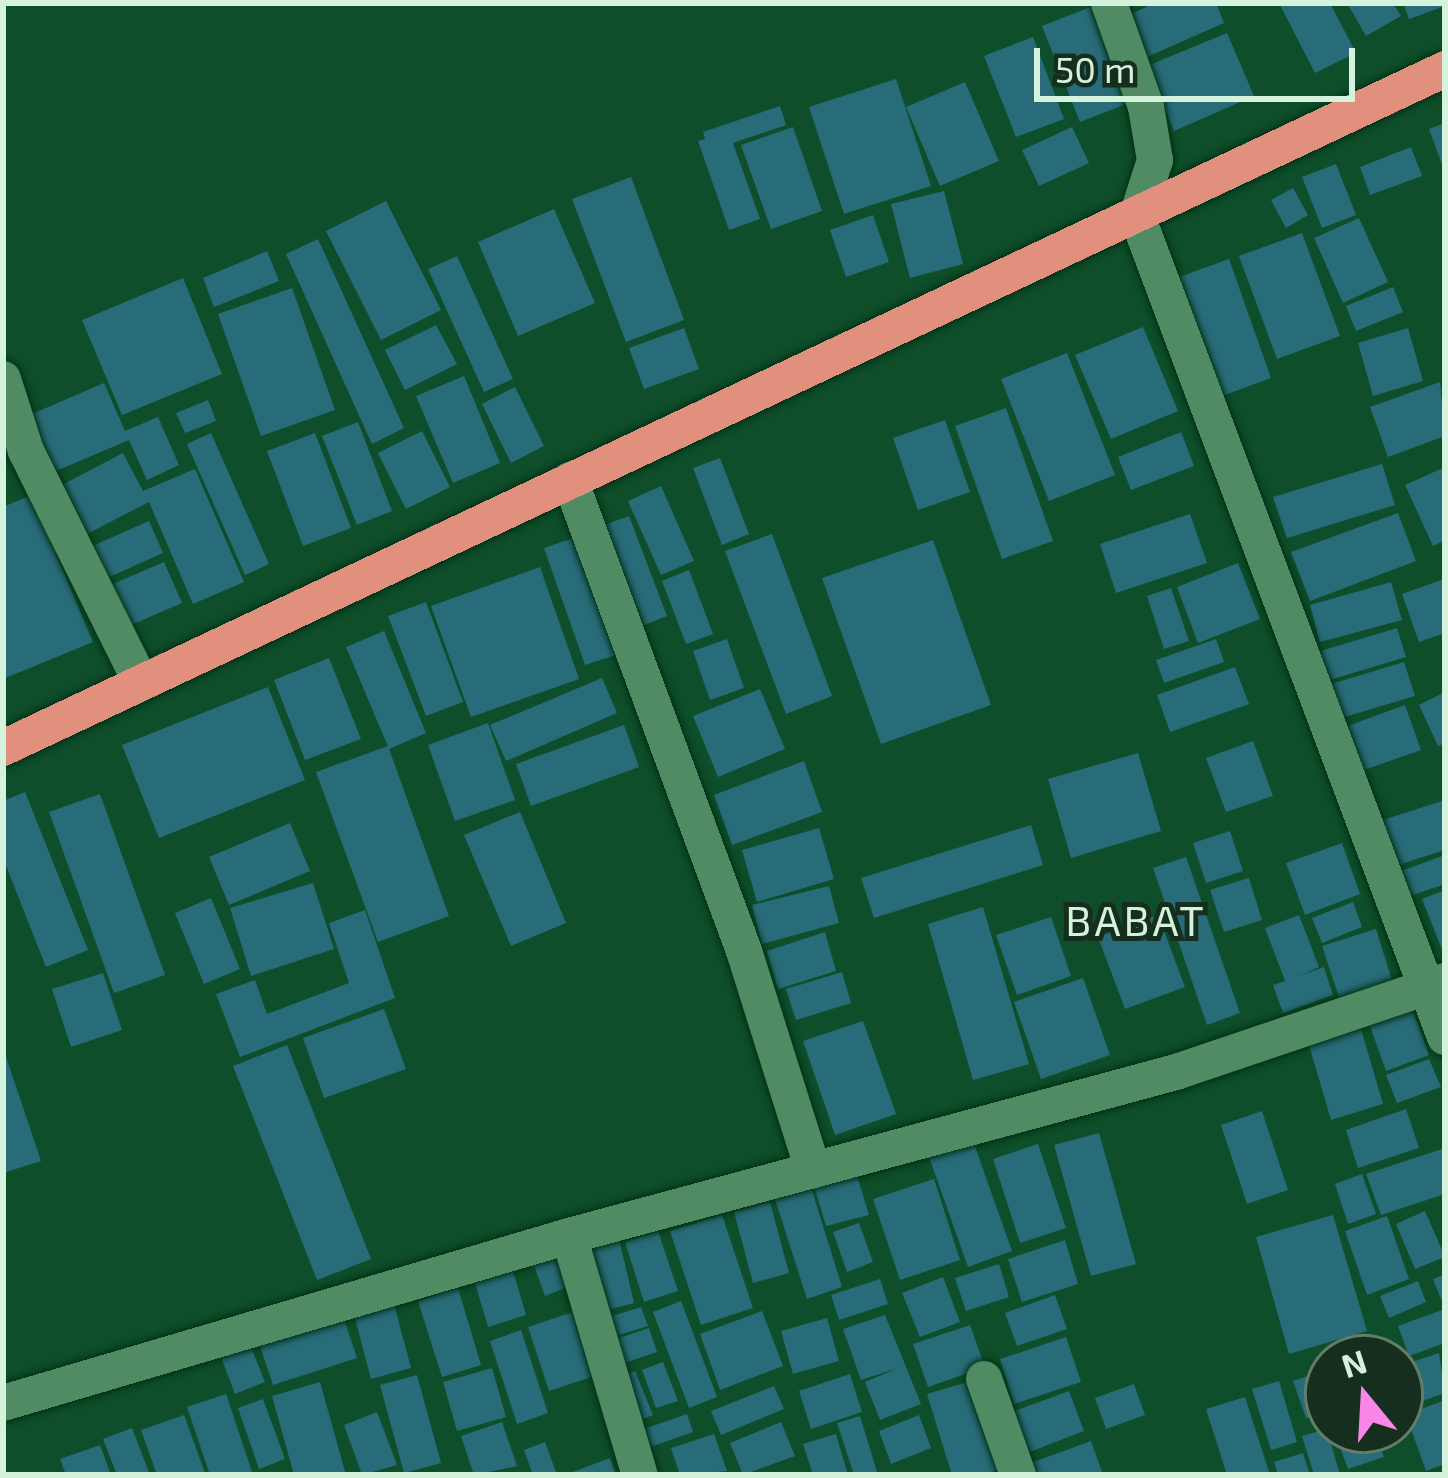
<!DOCTYPE html>
<style>
body{margin:0}
#map{position:relative;width:1448px;height:1478px;overflow:hidden;background:#0e4e2a;font-family:"Exo 2",sans-serif}
div>[style]{position:absolute}
.building>*{inset:0;background:#286c79}
.roads{filter:drop-shadow(0 0 3px #003116) drop-shadow(0 0 3px #003116)}
.minor>*{height:36px;margin:-18px;padding:0 18px;transform-origin:18px;border-radius:18px;background:#508b63}
.highway>*{height:36px;margin:-18px;padding:0 18px;transform-origin:18px;border-radius:18px;background:#e2907e}
span{translate:-50% -50%;white-space:nowrap;text-align:center;line-height:1.15;-webkit-text-stroke:10px #152e1d;paint-order:stroke}
.quarter-label{font-size:42px;color:#d5f3dc;letter-spacing:3px}
.frame{position:absolute;inset:0;border:6px solid #d5f3dc;pointer-events:none}
.north{position:absolute;left:1304px;top:1334px;width:120px;height:120px;box-sizing:border-box;background:#152e1d;border:3px solid #627d69;border-radius:50%;rotate:342deg;font-size:33px;font-weight:700;line-height:48px;text-align:center;color:#d5f3dc}
.north::after{content:'';display:block;margin:auto;width:42px;height:54px;background:#fa87e7;clip-path:polygon(50% 0,100% 100%,50% 72%,0 100%)}
.scale{position:absolute;left:1034px;top:48px;width:321px;height:54px;box-sizing:border-box;border:6px solid #d5f3dc;border-top:0;padding-left:15px;font-size:36px;line-height:42px;white-space:nowrap;color:#d5f3dc;-webkit-text-stroke:9px #152e1d;paint-order:stroke}
</style>
<div id="map">
<div class="building">
<div style="clip-path:polygon(1155px 3px,1216px 3px,1224px 23px,1140px 60px,1122px 18px)"></div>
<div style="clip-path:polygon(1279px 3px,1330px 3px,1356px 53px,1315px 73px)"></div>
<div style="clip-path:polygon(1347px 3px,1393px 3px,1401px 16px,1366px 36px)"></div>
<div style="clip-path:polygon(1403px 3px,1445px 3px,1445px 6px,1409px 19px)"></div>
<div style="clip-path:polygon(1093px 6px,1131px 102px,1080px 122px,1042px 26px)"></div>
<div style="clip-path:polygon(1227px 33px,1254px 96px,1174px 131px,1147px 66px)"></div>
<div style="clip-path:polygon(1033px 37px,1064px 119px,1016px 137px,984px 56px)"></div>
<div style="clip-path:polygon(896px 79px,931px 186px,844px 214px,809px 107px)"></div>
<div style="clip-path:polygon(965px 82px,999px 161px,940px 186px,906px 107px)"></div>
<div style="clip-path:polygon(780px 106px,786px 125px,733px 143px,760px 219px,729px 230px,698px 141px,705px 139px,703px 132px)"></div>
<div style="clip-path:polygon(1445px 123px,1445px 170px,1444px 170px,1429px 129px)"></div>
<div style="clip-path:polygon(793px 127px,822px 211px,771px 229px,741px 145px)"></div>
<div style="clip-path:polygon(1072px 127px,1089px 163px,1039px 186px,1022px 150px)"></div>
<div style="clip-path:polygon(1411px 147px,1422px 176px,1370px 195px,1360px 167px)"></div>
<div style="clip-path:polygon(1336px 164px,1356px 215px,1322px 228px,1302px 177px)"></div>
<div style="clip-path:polygon(631px 177px,684px 320px,626px 342px,572px 199px)"></div>
<div style="clip-path:polygon(1293px 188px,1308px 215px,1286px 228px,1271px 200px)"></div>
<div style="clip-path:polygon(944px 191px,963px 264px,910px 278px,891px 204px)"></div>
<div style="clip-path:polygon(386px 201px,441px 310px,381px 340px,326px 231px)"></div>
<div style="clip-path:polygon(554px 209px,595px 303px,518px 336px,478px 242px)"></div>
<div style="clip-path:polygon(873px 215px,889px 262px,846px 277px,830px 230px)"></div>
<div style="clip-path:polygon(1359px 218px,1388px 282px,1343px 303px,1314px 238px)"></div>
<div style="clip-path:polygon(1302px 233px,1340px 336px,1277px 359px,1239px 256px)"></div>
<div style="clip-path:polygon(318px 239px,404px 428px,372px 444px,286px 254px)"></div>
<div style="clip-path:polygon(267px 251px,279px 281px,214px 307px,203px 278px)"></div>
<div style="clip-path:polygon(457px 256px,513px 379px,484px 392px,428px 269px)"></div>
<div style="clip-path:polygon(1229px 259px,1271px 378px,1222px 396px,1179px 277px)"></div>
<div style="clip-path:polygon(183px 278px,222px 374px,122px 415px,82px 320px)"></div>
<div style="clip-path:polygon(1393px 287px,1403px 312px,1356px 331px,1346px 306px)"></div>
<div style="clip-path:polygon(292px 288px,335px 410px,261px 436px,218px 314px)"></div>
<div style="clip-path:polygon(436px 325px,457px 364px,405px 390px,385px 350px)"></div>
<div style="clip-path:polygon(1143px 327px,1178px 411px,1111px 439px,1075px 355px)"></div>
<div style="clip-path:polygon(684px 328px,699px 369px,644px 389px,629px 348px)"></div>
<div style="clip-path:polygon(1408px 328px,1423px 381px,1373px 396px,1358px 343px)"></div>
<div style="clip-path:polygon(1067px 353px,1115px 475px,1049px 501px,1001px 379px)"></div>
<div style="clip-path:polygon(464px 376px,500px 463px,453px 483px,416px 396px)"></div>
<div style="clip-path:polygon(1440px 382px,1445px 436px,1388px 457px,1370px 407px)"></div>
<div style="clip-path:polygon(104px 383px,125px 431px,158px 417px,179px 465px,147px 480px,129px 440px,42px 477px,18px 420px)"></div>
<div style="clip-path:polygon(515px 387px,544px 446px,511px 463px,482px 404px)"></div>
<div style="clip-path:polygon(208px 400px,216px 421px,185px 433px,176px 413px)"></div>
<div style="clip-path:polygon(1006px 408px,1053px 541px,1002px 559px,955px 426px)"></div>
<div style="clip-path:polygon(945px 420px,970px 492px,918px 510px,893px 438px)"></div>
<div style="clip-path:polygon(358px 422px,392px 511px,357px 525px,322px 436px)"></div>
<div style="clip-path:polygon(422px 431px,450px 487px,406px 509px,378px 453px)"></div>
<div style="clip-path:polygon(1181px 432px,1194px 466px,1131px 490px,1118px 457px)"></div>
<div style="clip-path:polygon(211px 433px,269px 564px,245px 575px,187px 444px)"></div>
<div style="clip-path:polygon(315px 433px,351px 528px,303px 546px,267px 451px)"></div>
<div style="clip-path:polygon(123px 453px,143px 491px,195px 469px,244px 582px,193px 604px,149px 502px,87px 534px,62px 485px)"></div>
<div style="clip-path:polygon(720px 458px,749px 534px,722px 545px,693px 468px)"></div>
<div style="clip-path:polygon(1382px 464px,1395px 505px,1287px 538px,1273px 497px)"></div>
<div style="clip-path:polygon(1445px 467px,1445px 540px,1433px 546px,1405px 485px)"></div>
<div style="clip-path:polygon(661px 486px,694px 561px,661px 575px,628px 501px)"></div>
<div style="clip-path:polygon(31px 495px,93px 642px,3px 679px,3px 507px)"></div>
<div style="clip-path:polygon(1398px 513px,1416px 561px,1310px 601px,1291px 552px)"></div>
<div style="clip-path:polygon(1190px 514px,1207px 563px,1116px 593px,1100px 544px)"></div>
<div style="clip-path:polygon(629px 516px,667px 616px,634px 629px,596px 528px)"></div>
<div style="clip-path:polygon(149px 521px,163px 553px,105px 579px,90px 547px)"></div>
<div style="clip-path:polygon(585px 534px,625px 652px,585px 665px,544px 548px)"></div>
<div style="clip-path:polygon(772px 534px,832px 696px,786px 714px,725px 551px)"></div>
<div style="clip-path:polygon(933px 540px,991px 705px,881px 744px,822px 578px)"></div>
<div style="clip-path:polygon(164px 562px,182px 603px,131px 625px,113px 584px)"></div>
<div style="clip-path:polygon(1238px 563px,1260px 619px,1198px 643px,1177px 587px)"></div>
<div style="clip-path:polygon(540px 567px,579px 679px,471px 717px,431px 606px)"></div>
<div style="clip-path:polygon(689px 570px,713px 634px,686px 644px,662px 581px)"></div>
<div style="clip-path:polygon(1444px 579px,1445px 633px,1419px 642px,1402px 594px)"></div>
<div style="clip-path:polygon(1391px 582px,1402px 620px,1320px 642px,1310px 605px)"></div>
<div style="clip-path:polygon(1171px 588px,1189px 641px,1164px 649px,1147px 596px)"></div>
<div style="clip-path:polygon(426px 602px,463px 702px,426px 716px,388px 616px)"></div>
<div style="clip-path:polygon(1397px 628px,1406px 657px,1323px 682px,1314px 653px)"></div>
<div style="clip-path:polygon(384px 631px,426px 733px,389px 749px,346px 647px)"></div>
<div style="clip-path:polygon(727px 639px,744px 688px,710px 700px,693px 651px)"></div>
<div style="clip-path:polygon(1216px 639px,1224px 662px,1164px 683px,1156px 660px)"></div>
<div style="clip-path:polygon(329px 658px,361px 739px,305px 760px,274px 680px)"></div>
<div style="clip-path:polygon(1404px 662px,1415px 696px,1338px 719px,1328px 685px)"></div>
<div style="clip-path:polygon(1235px 667px,1249px 704px,1170px 732px,1157px 695px)"></div>
<div style="clip-path:polygon(602px 678px,617px 713px,506px 761px,490px 725px)"></div>
<div style="clip-path:polygon(268px 687px,305px 780px,159px 838px,122px 745px)"></div>
<div style="clip-path:polygon(760px 689px,785px 749px,718px 777px,693px 716px)"></div>
<div style="clip-path:polygon(1445px 692px,1445px 743px,1438px 746px,1419px 705px)"></div>
<div style="clip-path:polygon(1405px 705px,1421px 750px,1361px 771px,1345px 727px)"></div>
<div style="clip-path:polygon(488px 723px,515px 800px,455px 821px,428px 745px)"></div>
<div style="clip-path:polygon(624px 725px,639px 767px,531px 806px,516px 764px)"></div>
<div style="clip-path:polygon(1253px 741px,1273px 796px,1226px 812px,1206px 758px)"></div>
<div style="clip-path:polygon(388px 746px,449px 916px,378px 942px,316px 772px)"></div>
<div style="clip-path:polygon(1138px 753px,1161px 831px,1071px 858px,1048px 779px)"></div>
<div style="clip-path:polygon(804px 761px,822px 812px,732px 845px,714px 795px)"></div>
<div style="clip-path:polygon(25px 792px,88px 950px,46px 967px,3px 858px,3px 801px)"></div>
<div style="clip-path:polygon(100px 794px,165px 975px,114px 993px,49px 812px)"></div>
<div style="clip-path:polygon(1445px 800px,1445px 850px,1395px 866px,1380px 821px)"></div>
<div style="clip-path:polygon(520px 812px,566px 923px,511px 946px,464px 835px)"></div>
<div style="clip-path:polygon(290px 823px,310px 871px,229px 905px,209px 857px)"></div>
<div style="clip-path:polygon(1031px 825px,1043px 865px,874px 918px,861px 878px)"></div>
<div style="clip-path:polygon(819px 828px,834px 879px,757px 902px,742px 850px)"></div>
<div style="clip-path:polygon(1230px 831px,1243px 871px,1206px 883px,1193px 843px)"></div>
<div style="clip-path:polygon(1342px 843px,1360px 894px,1305px 915px,1286px 863px)"></div>
<div style="clip-path:polygon(1445px 855px,1445px 884px,1410px 896px,1401px 871px)"></div>
<div style="clip-path:polygon(1186px 857px,1240px 1013px,1207px 1025px,1153px 868px)"></div>
<div style="clip-path:polygon(1249px 878px,1262px 920px,1224px 932px,1210px 890px)"></div>
<div style="clip-path:polygon(313px 883px,334px 949px,251px 976px,230px 908px)"></div>
<div style="clip-path:polygon(829px 886px,839px 923px,762px 944px,752px 905px)"></div>
<div style="clip-path:polygon(1445px 890px,1445px 957px,1422px 899px)"></div>
<div style="clip-path:polygon(211px 898px,240px 969px,204px 984px,175px 913px)"></div>
<div style="clip-path:polygon(1353px 902px,1362px 927px,1322px 943px,1312px 918px)"></div>
<div style="clip-path:polygon(983px 907px,1029px 1064px,973px 1080px,928px 924px)"></div>
<div style="clip-path:polygon(365px 910px,395px 998px,240px 1057px,216px 994px,255px 980px,267px 1014px,349px 983px,329px 923px)"></div>
<div style="clip-path:polygon(1158px 915px,1185px 987px,1125px 1009px,1098px 937px)"></div>
<div style="clip-path:polygon(1299px 915px,1319px 967px,1299px 976px,1324px 967px,1333px 995px,1283px 1013px,1273px 985px,1285px 981px,1265px 928px)"></div>
<div style="clip-path:polygon(1051px 917px,1071px 976px,1017px 995px,996px 935px)"></div>
<div style="clip-path:polygon(1376px 929px,1392px 980px,1339px 997px,1322px 946px)"></div>
<div style="clip-path:polygon(825px 932px,836px 971px,778px 989px,767px 951px)"></div>
<div style="clip-path:polygon(842px 972px,851px 1003px,796px 1020px,786px 989px)"></div>
<div style="clip-path:polygon(103px 973px,122px 1030px,71px 1047px,52px 989px)"></div>
<div style="clip-path:polygon(1083px 978px,1110px 1055px,1041px 1079px,1014px 1002px)"></div>
<div style="clip-path:polygon(384px 1009px,406px 1069px,324px 1098px,303px 1038px)"></div>
<div style="clip-path:polygon(1413px 1011px,1429px 1055px,1386px 1071px,1370px 1026px)"></div>
<div style="clip-path:polygon(863px 1021px,896px 1114px,835px 1135px,803px 1041px)"></div>
<div style="clip-path:polygon(1361px 1029px,1383px 1104px,1331px 1120px,1309px 1045px)"></div>
<div style="clip-path:polygon(287px 1045px,371px 1259px,317px 1280px,233px 1066px)"></div>
<div style="clip-path:polygon(3px 1048px,41px 1161px,3px 1173px)"></div>
<div style="clip-path:polygon(1429px 1059px,1441px 1087px,1397px 1103px,1386px 1075px)"></div>
<div style="clip-path:polygon(1406px 1109px,1419px 1148px,1358px 1168px,1346px 1130px)"></div>
<div style="clip-path:polygon(1262px 1111px,1288px 1190px,1247px 1204px,1221px 1125px)"></div>
<div style="clip-path:polygon(1099px 1133px,1136px 1264px,1091px 1276px,1054px 1145px)"></div>
<div style="clip-path:polygon(972px 1138px,1012px 1251px,968px 1267px,928px 1154px)"></div>
<div style="clip-path:polygon(1038px 1144px,1066px 1228px,1020px 1243px,993px 1159px)"></div>
<div style="clip-path:polygon(1445px 1148px,1445px 1194px,1381px 1215px,1366px 1174px)"></div>
<div style="clip-path:polygon(854px 1166px,869px 1215px,826px 1226px,812px 1179px)"></div>
<div style="clip-path:polygon(1362px 1174px,1376px 1214px,1348px 1224px,1335px 1184px)"></div>
<div style="clip-path:polygon(934px 1179px,960px 1260px,900px 1280px,873px 1199px)"></div>
<div style="clip-path:polygon(811px 1187px,842px 1287px,807px 1299px,775px 1199px)"></div>
<div style="clip-path:polygon(770px 1202px,789px 1273px,753px 1283px,734px 1212px)"></div>
<div style="clip-path:polygon(1425px 1211px,1445px 1257px,1415px 1269px,1396px 1224px)"></div>
<div style="clip-path:polygon(722px 1215px,753px 1308px,701px 1325px,670px 1231px)"></div>
<div style="clip-path:polygon(1333px 1215px,1367px 1331px,1289px 1354px,1256px 1237px)"></div>
<div style="clip-path:polygon(1387px 1216px,1409px 1279px,1367px 1295px,1345px 1231px)"></div>
<div style="clip-path:polygon(859px 1223px,873px 1262px,847px 1272px,833px 1232px)"></div>
<div style="clip-path:polygon(658px 1231px,678px 1291px,644px 1302px,625px 1242px)"></div>
<div style="clip-path:polygon(619px 1239px,634px 1303px,598px 1312px,582px 1248px)"></div>
<div style="clip-path:polygon(1065px 1240px,1078px 1284px,1022px 1302px,1008px 1259px)"></div>
<div style="clip-path:polygon(562px 1252px,574px 1284px,545px 1296px,533px 1263px)"></div>
<div style="clip-path:polygon(999px 1264px,1009px 1297px,966px 1311px,955px 1278px)"></div>
<div style="clip-path:polygon(513px 1271px,526px 1315px,488px 1327px,475px 1283px)"></div>
<div style="clip-path:polygon(1445px 1274px,1445px 1343px,1409px 1356px,1398px 1326px,1445px 1309px,1433px 1279px)"></div>
<div style="clip-path:polygon(943px 1277px,960px 1322px,920px 1337px,902px 1293px)"></div>
<div style="clip-path:polygon(880px 1279px,888px 1304px,839px 1320px,831px 1295px)"></div>
<div style="clip-path:polygon(1418px 1281px,1426px 1302px,1389px 1318px,1380px 1296px)"></div>
<div style="clip-path:polygon(458px 1288px,481px 1365px,442px 1377px,418px 1301px)"></div>
<div style="clip-path:polygon(1055px 1295px,1067px 1329px,1017px 1346px,1005px 1313px)"></div>
<div style="clip-path:polygon(681px 1301px,717px 1397px,689px 1408px,653px 1312px)"></div>
<div style="clip-path:polygon(394px 1304px,411px 1368px,371px 1379px,354px 1315px)"></div>
<div style="clip-path:polygon(641px 1307px,648px 1326px,612px 1337px,606px 1318px)"></div>
<div style="clip-path:polygon(582px 1309px,603px 1373px,549px 1391px,528px 1327px)"></div>
<div style="clip-path:polygon(762px 1311px,783px 1366px,720px 1390px,700px 1334px)"></div>
<div style="clip-path:polygon(885px 1315px,921px 1404px,880px 1420px,865px 1382px,898px 1368px,861px 1380px,843px 1329px)"></div>
<div style="clip-path:polygon(343px 1316px,357px 1358px,273px 1385px,259px 1343px)"></div>
<div style="clip-path:polygon(827px 1318px,839px 1361px,793px 1374px,781px 1331px)"></div>
<div style="clip-path:polygon(970px 1325px,985px 1367px,928px 1387px,913px 1344px)"></div>
<div style="clip-path:polygon(649px 1328px,657px 1352px,621px 1364px,613px 1340px)"></div>
<div style="clip-path:polygon(521px 1330px,548px 1413px,517px 1424px,490px 1341px)"></div>
<div style="clip-path:polygon(1066px 1337px,1081px 1382px,1014px 1404px,1000px 1359px)"></div>
<div style="clip-path:polygon(250px 1345px,265px 1382px,235px 1394px,221px 1357px)"></div>
<div style="clip-path:polygon(1439px 1353px,1445px 1393px,1408px 1406px,1400px 1366px)"></div>
<div style="clip-path:polygon(663px 1362px,678px 1401px,656px 1408px,642px 1370px)"></div>
<div style="clip-path:polygon(492px 1368px,506px 1417px,457px 1431px,443px 1382px)"></div>
<div style="clip-path:polygon(1328px 1369px,1328px 1411px,1306px 1418px,1293px 1381px)"></div>
<div style="clip-path:polygon(635px 1371px,653px 1415px,635px 1422px,617px 1379px)"></div>
<div style="clip-path:polygon(850px 1374px,862px 1412px,811px 1429px,799px 1391px)"></div>
<div style="clip-path:polygon(417px 1375px,441px 1463px,404px 1473px,380px 1385px)"></div>
<div style="clip-path:polygon(981px 1378px,1008px 1467px,983px 1475px,952px 1475px,927px 1394px)"></div>
<div style="clip-path:polygon(1279px 1381px,1297px 1442px,1271px 1450px,1252px 1389px)"></div>
<div style="clip-path:polygon(320px 1382px,346px 1475px,294px 1475px,272px 1396px)"></div>
<div style="clip-path:polygon(1134px 1384px,1145px 1415px,1106px 1429px,1095px 1398px)"></div>
<div style="clip-path:polygon(774px 1386px,784px 1409px,721px 1435px,711px 1411px)"></div>
<div style="clip-path:polygon(1069px 1391px,1084px 1431px,1027px 1453px,1012px 1412px)"></div>
<div style="clip-path:polygon(226px 1394px,253px 1475px,210px 1475px,187px 1407px)"></div>
<div style="clip-path:polygon(1245px 1397px,1270px 1475px,1227px 1475px,1206px 1409px)"></div>
<div style="clip-path:polygon(263px 1399px,285px 1459px,259px 1469px,238px 1408px)"></div>
<div style="clip-path:polygon(1445px 1400px,1445px 1464px,1426px 1471px,1406px 1415px)"></div>
<div style="clip-path:polygon(377px 1412px,397px 1465px,362px 1475px,344px 1425px)"></div>
<div style="clip-path:polygon(687px 1414px,693px 1432px,650px 1447px,644px 1429px)"></div>
<div style="clip-path:polygon(184px 1415px,205px 1473px,157px 1475px,141px 1430px)"></div>
<div style="clip-path:polygon(919px 1415px,931px 1448px,891px 1464px,879px 1431px)"></div>
<div style="clip-path:polygon(860px 1416px,878px 1475px,854px 1475px,837px 1423px)"></div>
<div style="clip-path:polygon(502px 1422px,517px 1466px,474px 1475px,461px 1436px)"></div>
<div style="clip-path:polygon(781px 1422px,795px 1456px,743px 1475px,730px 1443px)"></div>
<div style="clip-path:polygon(132px 1428px,150px 1475px,117px 1475px,103px 1439px)"></div>
<div style="clip-path:polygon(1327px 1429px,1340px 1475px,1314px 1475px,1302px 1436px)"></div>
<div style="clip-path:polygon(1334px 1430px,1375px 1430px,1384px 1457px,1348px 1469px)"></div>
<div style="clip-path:polygon(714px 1434px,727px 1471px,680px 1475px,671px 1448px)"></div>
<div style="clip-path:polygon(836px 1434px,848px 1475px,813px 1475px,803px 1444px)"></div>
<div style="clip-path:polygon(1091px 1441px,1103px 1475px,1036px 1475px,1031px 1463px)"></div>
<div style="clip-path:polygon(545px 1442px,557px 1475px,533px 1475px,524px 1450px)"></div>
<div style="clip-path:polygon(100px 1445px,111px 1475px,66px 1475px,60px 1459px)"></div>
<div style="clip-path:polygon(1303px 1453px,1310px 1475px,1278px 1475px,1274px 1462px)"></div>
<div style="clip-path:polygon(610px 1458px,616px 1475px,565px 1475px)"></div>
</div>
<div class="roads">
<div class="minor">
<div style="left:1109px;top:3px;width:110px;rotate:70.4deg"></div>
<div style="left:1146px;top:107px;width:54px;rotate:80.4deg"></div>
<div style="left:1155px;top:160px;width:59px;rotate:107.8deg"></div>
<div style="left:1137px;top:216px;width:877px;rotate:69.44deg"></div>
<div style="left:3px;top:379px;width:76px;rotate:72.3deg"></div>
<div style="left:26px;top:451px;width:259px;rotate:63.6deg"></div>
<div style="left:570px;top:480px;width:502px;rotate:69.72deg"></div>
<div style="left:744px;top:951px;width:230px;rotate:72.5deg"></div>
<div style="left:569px;top:1236px;width:249px;rotate:73.5deg"></div>
<div style="left:984px;top:1379px;width:102px;rotate:70.5deg"></div>
<div style="left:3px;top:1403px;width:590px;rotate:-16.44deg"></div>
<div style="left:569px;top:1236px;width:629px;rotate:-15.12deg"></div>
<div style="left:1176px;top:1072px;width:284px;rotate:-18.7deg"></div>
</div>
<div class="highway">
<div style="left:3px;top:748px;width:1594px;rotate:-25.21deg"></div>
</div>
</div>
<div class="quarter-label">
<span style="left:1136px;top:919px">BABAT</span>
</div>
<div class="frame"></div>
<div class="north">N</div>
<div class="scale">50 m</div>
</div>
